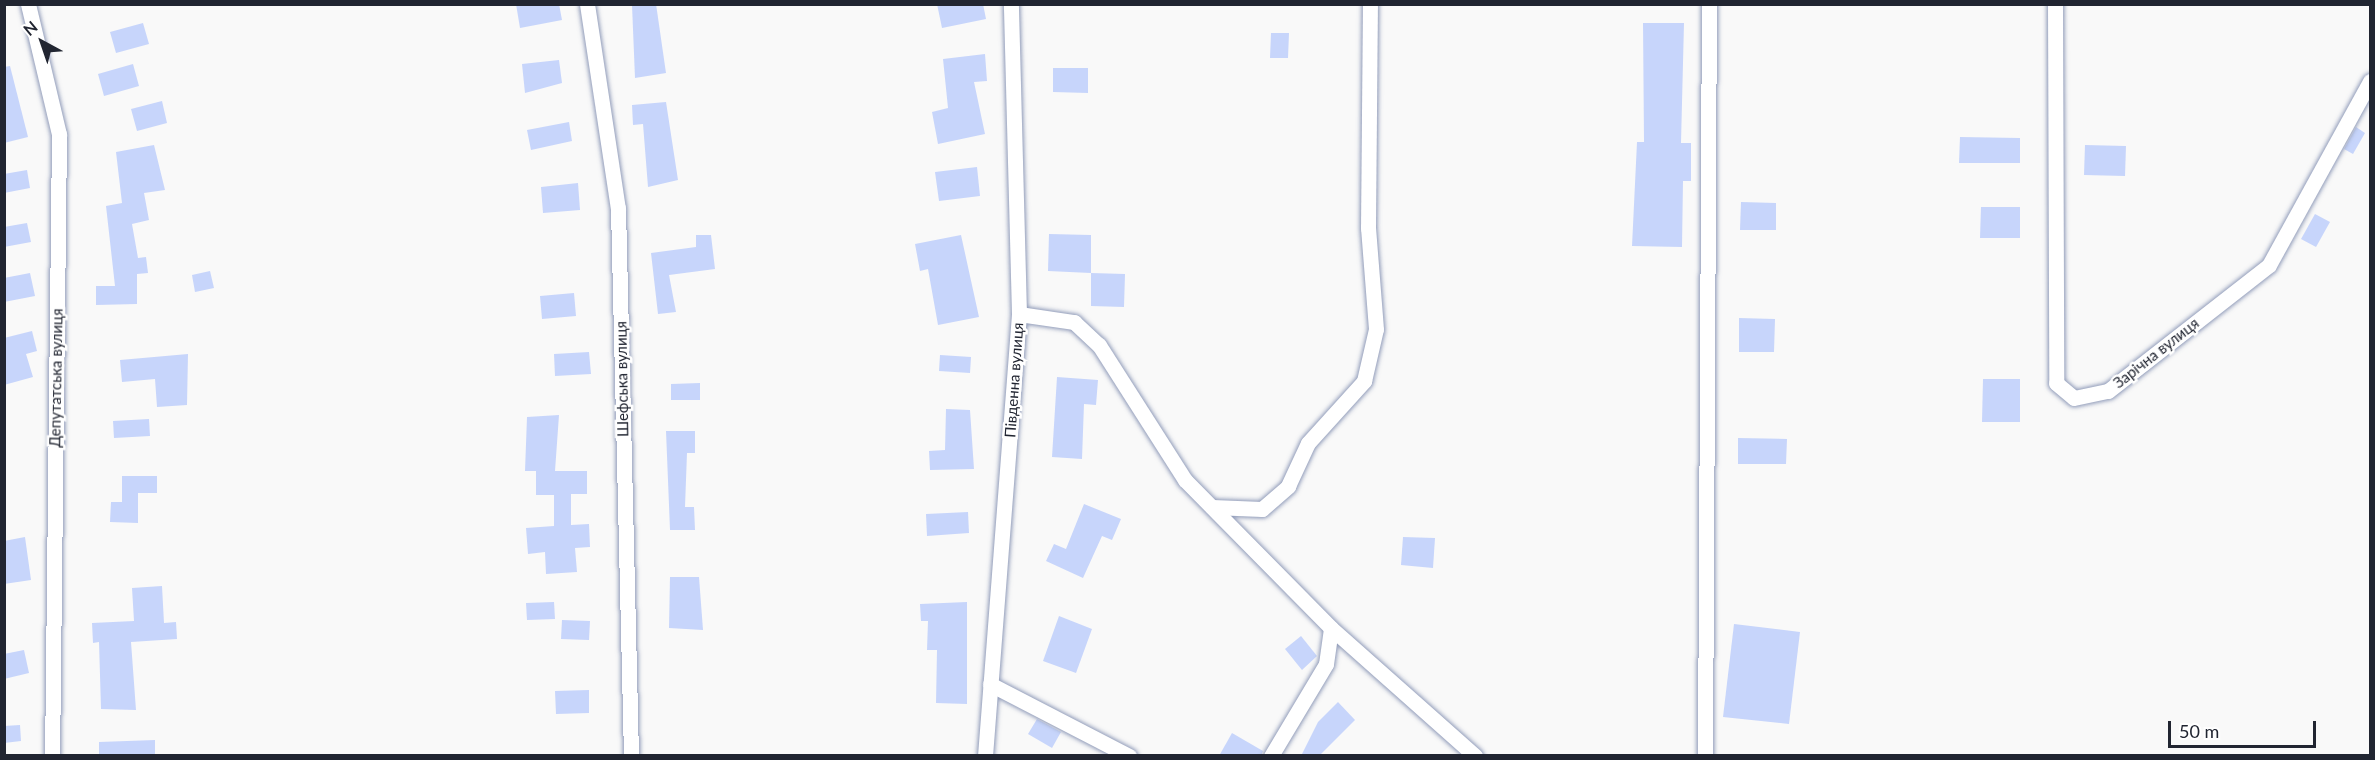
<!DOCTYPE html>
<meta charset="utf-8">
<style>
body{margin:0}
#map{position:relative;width:2375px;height:760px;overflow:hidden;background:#f9f9f9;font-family:Lato,sans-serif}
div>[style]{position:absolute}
.building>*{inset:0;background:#c7d5fb}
.roads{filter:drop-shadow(0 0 2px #929dba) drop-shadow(0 0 2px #929dba)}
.minor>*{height:15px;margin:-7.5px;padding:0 7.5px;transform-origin:7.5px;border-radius:7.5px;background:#fff}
span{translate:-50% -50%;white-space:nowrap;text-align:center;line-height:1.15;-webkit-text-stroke:5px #fff;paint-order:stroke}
.street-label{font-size:15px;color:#212531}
.frame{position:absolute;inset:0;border:6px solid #212531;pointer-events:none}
.north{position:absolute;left:12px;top:12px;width:60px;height:60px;-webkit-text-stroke:4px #fff;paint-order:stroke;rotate:320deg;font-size:16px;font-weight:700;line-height:24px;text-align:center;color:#212531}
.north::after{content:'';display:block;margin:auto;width:21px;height:27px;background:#212531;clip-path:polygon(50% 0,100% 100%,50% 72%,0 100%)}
.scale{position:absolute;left:2168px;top:721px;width:148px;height:27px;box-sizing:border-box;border:3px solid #212531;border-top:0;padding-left:8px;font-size:18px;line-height:21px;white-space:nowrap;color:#212531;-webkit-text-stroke:4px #fff;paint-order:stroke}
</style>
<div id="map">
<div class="building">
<div style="clip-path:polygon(516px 4px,559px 4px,562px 20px,520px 28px)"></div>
<div style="clip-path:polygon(641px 4px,656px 4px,666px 73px,635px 78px,632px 5px)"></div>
<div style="clip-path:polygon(937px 4px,983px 4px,986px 19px,942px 28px)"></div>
<div style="clip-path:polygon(143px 23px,149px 44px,116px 53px,110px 32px)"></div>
<div style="clip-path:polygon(1643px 23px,1684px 23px,1681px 143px,1691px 143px,1691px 181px,1683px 181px,1682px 247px,1632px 246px,1637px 142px,1644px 142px)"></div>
<div style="clip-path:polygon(1271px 33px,1289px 33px,1288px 58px,1270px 58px)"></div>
<div style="clip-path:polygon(985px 54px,987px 81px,974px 82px,985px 134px,938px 144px,932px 112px,948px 108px,943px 59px)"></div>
<div style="clip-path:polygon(559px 60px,562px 83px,525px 93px,522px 64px)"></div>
<div style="clip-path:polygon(133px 64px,139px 86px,104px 96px,98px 74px)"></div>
<div style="clip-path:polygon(10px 66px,28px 137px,4px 143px,4px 67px)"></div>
<div style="clip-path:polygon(1053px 68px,1088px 68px,1088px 93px,1053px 92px)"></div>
<div style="clip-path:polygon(162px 101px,167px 123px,137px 131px,131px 109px)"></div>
<div style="clip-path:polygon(666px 102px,678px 180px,648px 187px,643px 124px,633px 125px,632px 105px)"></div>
<div style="clip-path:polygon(569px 122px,572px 141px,531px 150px,527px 130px)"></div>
<div style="clip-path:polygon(2356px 127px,2365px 133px,2353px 154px,2344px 149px)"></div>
<div style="clip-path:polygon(1960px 137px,2020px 138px,2020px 163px,1959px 163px)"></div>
<div style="clip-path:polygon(154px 145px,165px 190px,144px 193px,149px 220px,132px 224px,138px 258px,146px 257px,148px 273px,137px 274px,137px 304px,96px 305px,96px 286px,115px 286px,106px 206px,122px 203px,116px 152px)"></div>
<div style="clip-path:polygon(2085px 145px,2126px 146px,2125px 176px,2084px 175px)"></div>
<div style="clip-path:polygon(977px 167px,980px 196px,939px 201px,935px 172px)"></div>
<div style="clip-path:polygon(27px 170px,30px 188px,4px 193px,4px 174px)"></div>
<div style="clip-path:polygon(578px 183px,580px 210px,543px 213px,541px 187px)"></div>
<div style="clip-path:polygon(1741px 202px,1776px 203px,1776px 230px,1740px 230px)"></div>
<div style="clip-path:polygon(1981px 207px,2020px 207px,2020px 238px,1980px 238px)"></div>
<div style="clip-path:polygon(2315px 214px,2330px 222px,2316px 247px,2301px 239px)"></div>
<div style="clip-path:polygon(27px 223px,31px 242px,4px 247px,4px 227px)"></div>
<div style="clip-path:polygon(1049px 234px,1091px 235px,1091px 273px,1048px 271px)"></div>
<div style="clip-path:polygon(696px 235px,711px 235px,715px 269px,669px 275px,676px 312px,658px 314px,651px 253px,696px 247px)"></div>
<div style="clip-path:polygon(961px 235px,979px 317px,938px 325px,928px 269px,920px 271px,915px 244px)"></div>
<div style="clip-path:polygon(210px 271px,214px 288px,195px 292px,192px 275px)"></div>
<div style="clip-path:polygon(30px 273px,35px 296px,4px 302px,4px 278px)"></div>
<div style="clip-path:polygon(1091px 273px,1125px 274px,1124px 307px,1091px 306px)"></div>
<div style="clip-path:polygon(574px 293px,576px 316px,542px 319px,540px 296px)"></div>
<div style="clip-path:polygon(1739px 318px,1775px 319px,1774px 352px,1739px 352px)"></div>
<div style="clip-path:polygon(32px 331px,37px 351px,26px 354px,33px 377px,4px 385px,4px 338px)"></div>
<div style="clip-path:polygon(589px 352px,591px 374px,555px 376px,554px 354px)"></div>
<div style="clip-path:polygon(188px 354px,187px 405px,157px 407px,155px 379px,122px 382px,120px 360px)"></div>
<div style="clip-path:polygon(940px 355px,971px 357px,970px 373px,939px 371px)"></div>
<div style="clip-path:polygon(1057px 377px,1098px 380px,1096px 405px,1084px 404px,1082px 459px,1052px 457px)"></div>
<div style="clip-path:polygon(1983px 379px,2020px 379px,2020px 422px,1982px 422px)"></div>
<div style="clip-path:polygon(700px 383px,700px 400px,671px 400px,671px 384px)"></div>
<div style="clip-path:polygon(946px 409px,970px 410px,974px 469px,930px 470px,929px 451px,945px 450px)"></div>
<div style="clip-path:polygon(559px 415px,555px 471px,587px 471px,587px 494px,571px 494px,571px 525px,589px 524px,590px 547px,575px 548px,577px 572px,546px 574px,545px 552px,528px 554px,526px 528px,554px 526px,554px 495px,536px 495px,536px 471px,525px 471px,527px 417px)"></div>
<div style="clip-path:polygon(149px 419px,150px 436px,114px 438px,113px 421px)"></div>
<div style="clip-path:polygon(666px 431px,695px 431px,695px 453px,687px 453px,685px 507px,694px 507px,695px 530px,670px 530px)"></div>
<div style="clip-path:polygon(1738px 438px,1787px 439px,1786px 464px,1738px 464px)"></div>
<div style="clip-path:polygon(122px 476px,157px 476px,157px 493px,138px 493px,138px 523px,110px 522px,111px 502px,122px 502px)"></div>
<div style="clip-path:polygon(1084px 504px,1121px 519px,1112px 540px,1102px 536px,1083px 578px,1046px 561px,1054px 544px,1066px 549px)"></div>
<div style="clip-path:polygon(968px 512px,969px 533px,927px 536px,926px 514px)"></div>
<div style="clip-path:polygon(25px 537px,31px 580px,4px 584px,4px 541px)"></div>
<div style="clip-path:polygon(1403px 537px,1435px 538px,1433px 568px,1401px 565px)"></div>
<div style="clip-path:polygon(670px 577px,699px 577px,703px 630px,669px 628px)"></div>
<div style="clip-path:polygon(162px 586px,164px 623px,176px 622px,177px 639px,131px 642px,136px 710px,101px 709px,99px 642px,93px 643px,92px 623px,134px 621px,132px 588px)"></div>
<div style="clip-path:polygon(554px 602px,555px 619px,527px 620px,526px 603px)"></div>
<div style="clip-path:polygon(967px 602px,967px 704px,936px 703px,937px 650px,927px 650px,928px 621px,921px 621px,920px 604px)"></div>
<div style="clip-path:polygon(1059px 616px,1092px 629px,1076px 673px,1043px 661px)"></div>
<div style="clip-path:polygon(562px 620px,590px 621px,589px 640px,561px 639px)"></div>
<div style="clip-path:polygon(1734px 624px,1800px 632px,1789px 724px,1723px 717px)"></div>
<div style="clip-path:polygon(1301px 636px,1317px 656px,1302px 670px,1285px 649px)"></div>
<div style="clip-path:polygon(24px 650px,29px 673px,4px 679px,4px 654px)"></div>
<div style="clip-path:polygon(589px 690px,589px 713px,556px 714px,555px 691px)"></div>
<div style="clip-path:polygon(1338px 702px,1355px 720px,1319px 756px,1301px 756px,1318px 722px)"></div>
<div style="clip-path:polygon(1037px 719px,1061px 732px,1052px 748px,1028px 734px)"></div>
<div style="clip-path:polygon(20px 725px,21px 741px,4px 743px,4px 726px)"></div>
<div style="clip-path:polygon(1232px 733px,1263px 751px,1261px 756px,1219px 756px)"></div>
<div style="clip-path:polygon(155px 740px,155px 756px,99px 756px,99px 742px)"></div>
</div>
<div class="roads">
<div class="minor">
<div style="left:28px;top:4px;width:134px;rotate:76.6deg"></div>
<div style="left:59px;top:134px;width:622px;rotate:90.64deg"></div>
<div style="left:587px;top:4px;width:206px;rotate:81.4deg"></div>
<div style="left:618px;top:208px;width:548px;rotate:88.64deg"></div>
<div style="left:2055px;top:4px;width:379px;rotate:89.8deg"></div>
<div style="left:2056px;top:383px;width:23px;rotate:40deg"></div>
<div style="left:2074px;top:398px;width:35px;rotate:-12deg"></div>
<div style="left:2108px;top:391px;width:204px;rotate:-38deg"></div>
<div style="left:2269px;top:265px;width:210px;rotate:-61.2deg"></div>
<div style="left:1019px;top:314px;width:56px;rotate:8.3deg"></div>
<div style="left:1074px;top:322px;width:34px;rotate:43deg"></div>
<div style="left:1099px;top:345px;width:160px;rotate:57.5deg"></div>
<div style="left:1185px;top:480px;width:208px;rotate:45.4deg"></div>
<div style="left:1331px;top:628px;width:193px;rotate:41.6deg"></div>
<div style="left:1212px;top:507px;width:50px;rotate:2.3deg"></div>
<div style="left:1262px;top:509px;width:35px;rotate:-41deg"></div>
<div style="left:1288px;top:486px;width:47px;rotate:-65.1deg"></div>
<div style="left:1308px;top:443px;width:84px;rotate:-47.9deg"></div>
<div style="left:1364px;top:381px;width:53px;rotate:-77deg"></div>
<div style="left:1376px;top:329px;width:101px;rotate:-94.5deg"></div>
<div style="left:1368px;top:228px;width:224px;rotate:-89.5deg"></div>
<div style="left:990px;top:684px;width:157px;rotate:27.4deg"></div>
<div style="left:985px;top:756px;width:443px;rotate:-85.6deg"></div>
<div style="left:1019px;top:314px;width:310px;rotate:-91.5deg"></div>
<div style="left:1271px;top:756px;width:107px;rotate:-59.1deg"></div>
<div style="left:1326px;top:664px;width:36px;rotate:-82deg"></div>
<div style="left:1705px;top:756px;width:752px;rotate:-89.7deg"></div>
</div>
</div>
<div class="street-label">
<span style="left:2156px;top:353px;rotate:-38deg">Зарічна вулиця</span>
<span style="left:56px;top:378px;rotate:-89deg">Депутатська вулиця</span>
<span style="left:622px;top:379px;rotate:-91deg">Шефська вулиця</span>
<span style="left:1014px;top:380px;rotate:-86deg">Південна вулиця</span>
</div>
<div class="frame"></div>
<div class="north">N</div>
<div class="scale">50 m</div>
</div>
